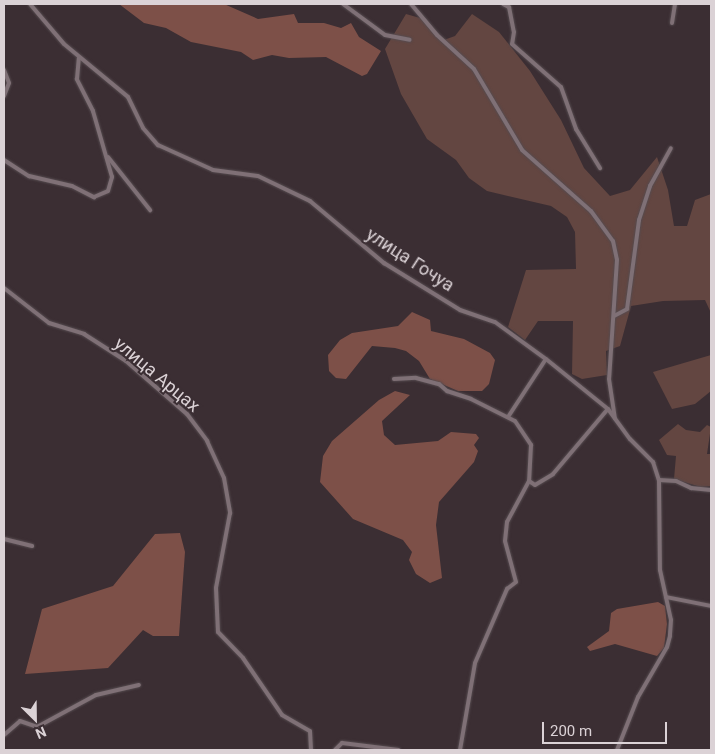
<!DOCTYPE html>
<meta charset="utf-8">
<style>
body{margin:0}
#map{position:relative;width:715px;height:754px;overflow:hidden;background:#3b2e33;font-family:Roboto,sans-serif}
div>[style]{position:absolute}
.green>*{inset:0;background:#634641}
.forest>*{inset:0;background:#7d5048}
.roads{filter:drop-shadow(0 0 1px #554b4f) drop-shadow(0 0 1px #554b4f)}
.street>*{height:4px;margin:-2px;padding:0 2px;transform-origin:2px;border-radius:2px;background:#7f7076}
span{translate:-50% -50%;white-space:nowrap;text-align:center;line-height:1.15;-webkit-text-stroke:4px #3b2e33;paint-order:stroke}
.street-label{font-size:18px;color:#dbd2d6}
.frame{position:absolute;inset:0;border:5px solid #dbd2d6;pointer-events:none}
.north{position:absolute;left:10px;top:694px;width:50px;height:50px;-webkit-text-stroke:4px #3b2e33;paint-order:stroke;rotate:157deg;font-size:14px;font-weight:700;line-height:20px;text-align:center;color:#dbd2d6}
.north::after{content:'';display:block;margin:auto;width:18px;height:22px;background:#dbd2d6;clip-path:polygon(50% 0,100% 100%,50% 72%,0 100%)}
.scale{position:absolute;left:542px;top:722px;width:125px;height:22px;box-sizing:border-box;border:2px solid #dbd2d6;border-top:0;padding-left:6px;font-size:15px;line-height:18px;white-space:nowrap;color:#dbd2d6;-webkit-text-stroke:4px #3b2e33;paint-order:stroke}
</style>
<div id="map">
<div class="green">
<div style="clip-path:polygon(406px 14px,420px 18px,441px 41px,455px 36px,472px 14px,499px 32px,530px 71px,561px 120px,584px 168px,610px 196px,630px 190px,657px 157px,668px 190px,674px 226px,687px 226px,695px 200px,711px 194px,711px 313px,705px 300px,663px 301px,631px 306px,620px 346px,606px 351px,607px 375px,582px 379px,572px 374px,573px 321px,538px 321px,525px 340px,508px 327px,526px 270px,576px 269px,575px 232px,567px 217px,551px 206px,487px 191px,469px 178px,456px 160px,427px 139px,401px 94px,385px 49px)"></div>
<div style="clip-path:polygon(711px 355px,711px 391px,695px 404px,672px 409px,653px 372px)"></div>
<div style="clip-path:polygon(678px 424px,686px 430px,700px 432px,707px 425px,711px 427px,707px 454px,711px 454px,711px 486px,701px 487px,674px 479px,676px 456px,667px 455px,659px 440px)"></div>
</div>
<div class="forest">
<div style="clip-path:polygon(119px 4px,224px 4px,258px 19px,294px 14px,298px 23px,324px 23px,341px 28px,351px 23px,359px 37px,381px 51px,367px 74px,362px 76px,326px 57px,289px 58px,272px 55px,253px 60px,241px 52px,191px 42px,166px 28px,144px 23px)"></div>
<div style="clip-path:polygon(412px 312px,430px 320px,431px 331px,464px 339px,490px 353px,495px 360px,489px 384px,482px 391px,458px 391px,430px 379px,419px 361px,406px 351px,395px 348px,372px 346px,346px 379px,336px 378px,329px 371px,328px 355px,340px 340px,352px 333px,398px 326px)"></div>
<div style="clip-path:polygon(395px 391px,410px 395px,382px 421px,384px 435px,395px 445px,438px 441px,451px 432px,476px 434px,479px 438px,474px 445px,478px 451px,474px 462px,439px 502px,436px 525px,442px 578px,430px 583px,416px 574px,409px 560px,412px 552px,403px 540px,353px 519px,320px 482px,323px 456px,332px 441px,379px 400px)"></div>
<div style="clip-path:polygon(180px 533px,185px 552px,179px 636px,153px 636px,143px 630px,108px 668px,25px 674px,42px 609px,113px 586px,155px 534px)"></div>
<div style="clip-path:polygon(658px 602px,665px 606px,667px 624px,664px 648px,657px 656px,615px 644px,590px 651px,587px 647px,609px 631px,611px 613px,617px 609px)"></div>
</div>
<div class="roads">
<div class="street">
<div style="left:30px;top:4px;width:52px;rotate:49.6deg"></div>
<div style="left:64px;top:44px;width:83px;rotate:39.6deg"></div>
<div style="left:128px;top:97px;width:34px;rotate:64deg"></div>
<div style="left:143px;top:128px;width:23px;rotate:49deg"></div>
<div style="left:158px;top:145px;width:60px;rotate:24.4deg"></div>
<div style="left:213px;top:170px;width:45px;rotate:7.6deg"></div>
<div style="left:258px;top:176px;width:58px;rotate:25.7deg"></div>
<div style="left:310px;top:201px;width:97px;rotate:40deg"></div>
<div style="left:384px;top:263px;width:89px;rotate:31.7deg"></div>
<div style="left:460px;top:310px;width:37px;rotate:19deg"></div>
<div style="left:495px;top:322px;width:63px;rotate:36deg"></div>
<div style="left:546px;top:359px;width:80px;rotate:38.9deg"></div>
<div style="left:608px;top:409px;width:37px;rotate:54deg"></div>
<div style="left:630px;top:439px;width:33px;rotate:45deg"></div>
<div style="left:653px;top:462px;width:19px;rotate:72deg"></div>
<div style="left:659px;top:480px;width:90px;rotate:89.4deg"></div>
<div style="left:660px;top:570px;width:51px;rotate:77.6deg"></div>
<div style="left:671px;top:620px;width:16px;rotate:94deg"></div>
<div style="left:670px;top:636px;width:11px;rotate:105deg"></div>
<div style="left:667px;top:647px;width:58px;rotate:120.1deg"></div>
<div style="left:638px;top:697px;width:57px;rotate:111.6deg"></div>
<div style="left:343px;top:4px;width:52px;rotate:36.4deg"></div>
<div style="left:385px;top:35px;width:25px;rotate:11deg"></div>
<div style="left:411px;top:4px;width:40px;rotate:50deg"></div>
<div style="left:437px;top:35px;width:50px;rotate:42.6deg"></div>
<div style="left:474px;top:69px;width:94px;rotate:59.3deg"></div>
<div style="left:522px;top:150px;width:92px;rotate:41.5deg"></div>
<div style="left:591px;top:211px;width:37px;rotate:54deg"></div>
<div style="left:613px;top:241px;width:19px;rotate:78deg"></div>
<div style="left:617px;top:260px;width:119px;rotate:93.8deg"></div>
<div style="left:609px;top:379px;width:40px;rotate:81.5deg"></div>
<div style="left:503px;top:4px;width:7px;rotate:27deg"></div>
<div style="left:509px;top:7px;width:25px;rotate:79deg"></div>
<div style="left:514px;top:32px;width:12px;rotate:99deg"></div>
<div style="left:512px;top:44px;width:65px;rotate:41.3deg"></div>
<div style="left:561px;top:87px;width:45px;rotate:70.3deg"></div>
<div style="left:576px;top:129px;width:46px;rotate:58.4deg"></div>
<div style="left:672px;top:23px;width:19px;rotate:-81deg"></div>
<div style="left:4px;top:70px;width:14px;rotate:69deg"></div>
<div style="left:9px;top:83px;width:14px;rotate:111deg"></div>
<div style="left:108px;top:157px;width:68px;rotate:51.6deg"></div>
<div style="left:4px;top:160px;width:30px;rotate:33deg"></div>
<div style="left:29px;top:176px;width:44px;rotate:13.1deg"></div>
<div style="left:72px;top:186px;width:25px;rotate:27deg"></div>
<div style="left:94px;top:197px;width:15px;rotate:-23deg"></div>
<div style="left:108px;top:191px;width:15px;rotate:-74deg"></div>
<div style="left:112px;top:177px;width:69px;rotate:-106.1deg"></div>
<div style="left:93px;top:111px;width:36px;rotate:-117deg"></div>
<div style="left:77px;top:79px;width:21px;rotate:-85deg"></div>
<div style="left:4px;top:288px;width:57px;rotate:37.9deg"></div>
<div style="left:49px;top:323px;width:37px;rotate:17deg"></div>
<div style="left:84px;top:334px;width:50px;rotate:32.7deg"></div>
<div style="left:126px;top:361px;width:81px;rotate:41deg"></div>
<div style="left:187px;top:414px;width:34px;rotate:53deg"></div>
<div style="left:207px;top:441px;width:41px;rotate:65.3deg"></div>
<div style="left:224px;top:478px;width:36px;rotate:80deg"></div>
<div style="left:230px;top:513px;width:76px;rotate:100.6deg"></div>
<div style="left:216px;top:588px;width:44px;rotate:87.4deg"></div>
<div style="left:218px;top:632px;width:36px;rotate:46deg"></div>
<div style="left:243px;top:658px;width:69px;rotate:55.6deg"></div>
<div style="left:282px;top:715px;width:32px;rotate:30deg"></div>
<div style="left:310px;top:731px;width:19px;rotate:87deg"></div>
<div style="left:614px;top:316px;width:15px;rotate:-28deg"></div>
<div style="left:627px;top:309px;width:90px;rotate:-82.3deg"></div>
<div style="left:639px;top:220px;width:36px;rotate:-72deg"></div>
<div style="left:650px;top:186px;width:43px;rotate:-61.1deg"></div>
<div style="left:394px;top:379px;width:22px;rotate:-3deg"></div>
<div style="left:416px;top:378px;width:24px;rotate:15deg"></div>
<div style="left:439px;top:384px;width:11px;rotate:41deg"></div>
<div style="left:447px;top:391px;width:25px;rotate:18deg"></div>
<div style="left:471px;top:399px;width:49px;rotate:26.6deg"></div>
<div style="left:515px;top:421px;width:29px;rotate:56deg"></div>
<div style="left:531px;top:445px;width:36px;rotate:93deg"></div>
<div style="left:529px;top:481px;width:7px;rotate:34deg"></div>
<div style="left:535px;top:485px;width:21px;rotate:-31deg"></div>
<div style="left:553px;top:474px;width:85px;rotate:-49.8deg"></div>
<div style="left:508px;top:417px;width:69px;rotate:-56.8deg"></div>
<div style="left:659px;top:480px;width:17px;rotate:3deg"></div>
<div style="left:676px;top:481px;width:17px;rotate:25deg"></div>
<div style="left:691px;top:488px;width:20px;rotate:6deg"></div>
<div style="left:4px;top:539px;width:29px;rotate:14deg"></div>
<div style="left:666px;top:597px;width:46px;rotate:11.3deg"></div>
<div style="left:4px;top:735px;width:21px;rotate:-41deg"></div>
<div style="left:20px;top:721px;width:18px;rotate:19deg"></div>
<div style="left:37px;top:727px;width:67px;rotate:-28.5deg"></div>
<div style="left:96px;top:695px;width:44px;rotate:-13.1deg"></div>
<div style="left:335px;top:750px;width:10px;rotate:-45deg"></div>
<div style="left:342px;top:743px;width:57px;rotate:7deg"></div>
<div style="left:460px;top:750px;width:88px;rotate:-80.2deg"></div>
<div style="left:475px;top:663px;width:81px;rotate:-66.6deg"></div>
<div style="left:507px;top:589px;width:11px;rotate:-38deg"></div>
<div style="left:516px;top:582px;width:42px;rotate:-105deg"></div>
<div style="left:505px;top:541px;width:19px;rotate:-84deg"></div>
<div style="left:507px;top:522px;width:47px;rotate:-61.8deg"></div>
</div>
</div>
<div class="street-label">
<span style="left:410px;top:260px;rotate:33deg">улица Гочуа</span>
<span style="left:157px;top:375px;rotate:40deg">улица Арцах</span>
</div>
<div class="frame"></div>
<div class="north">N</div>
<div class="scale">200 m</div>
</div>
